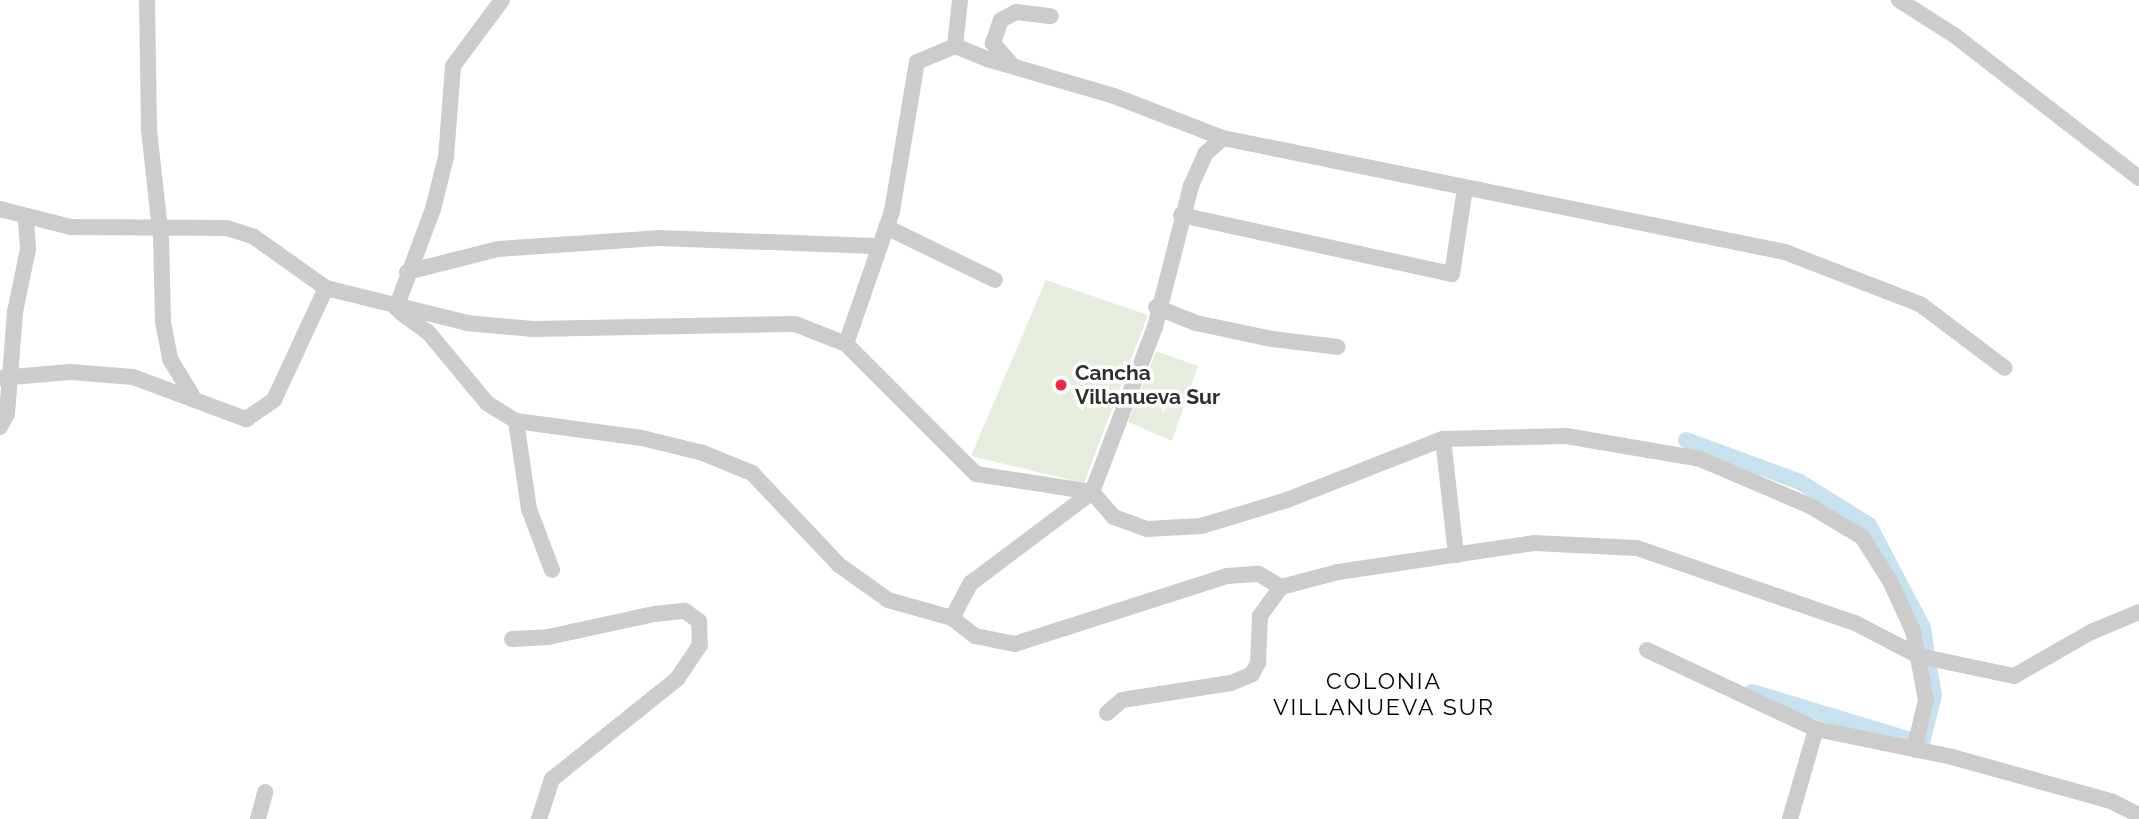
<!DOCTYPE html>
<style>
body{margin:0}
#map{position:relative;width:2139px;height:819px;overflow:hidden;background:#fff;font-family:Raleway,sans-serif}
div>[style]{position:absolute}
.green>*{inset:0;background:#e7eddc}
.canal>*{height:16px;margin:-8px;padding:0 8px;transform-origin:8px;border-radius:8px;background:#c7e2ee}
.minor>*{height:16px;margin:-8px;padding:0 8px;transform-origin:8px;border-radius:8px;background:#ccc}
.dots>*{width:19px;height:19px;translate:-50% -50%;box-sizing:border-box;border:4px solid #fff;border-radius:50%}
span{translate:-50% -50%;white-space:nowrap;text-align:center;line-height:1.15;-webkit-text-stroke:7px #fff;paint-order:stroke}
.poi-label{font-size:21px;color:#2f2f2f;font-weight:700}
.left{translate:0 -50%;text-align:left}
.neighbourhood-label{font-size:23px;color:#000;letter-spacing:2px}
</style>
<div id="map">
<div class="green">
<div style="clip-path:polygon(1046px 280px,1148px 315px,1084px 483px,971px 456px)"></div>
<div style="clip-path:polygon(1156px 351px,1198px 366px,1172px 441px,1128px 422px)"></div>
</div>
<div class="canal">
<div style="left:1686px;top:440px;width:121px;rotate:20.2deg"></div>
<div style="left:1800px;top:482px;width:81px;rotate:31.9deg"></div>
<div style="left:1869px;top:525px;width:116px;rotate:62.3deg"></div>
<div style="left:1923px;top:628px;width:20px;rotate:81deg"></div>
<div style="left:1752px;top:692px;width:163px;rotate:16.8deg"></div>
<div style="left:1922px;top:743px;width:49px;rotate:-76deg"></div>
<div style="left:1934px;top:695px;width:28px;rotate:-100deg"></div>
</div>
<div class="minor">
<div style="left:147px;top:0;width:130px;rotate:89.1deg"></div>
<div style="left:149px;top:130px;width:109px;rotate:83.7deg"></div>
<div style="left:161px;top:238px;width:84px;rotate:88.6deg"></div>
<div style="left:163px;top:322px;width:38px;rotate:79deg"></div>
<div style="left:170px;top:359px;width:42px;rotate:58.6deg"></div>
<div style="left:960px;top:0;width:46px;rotate:96.2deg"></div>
<div style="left:955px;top:46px;width:35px;rotate:22deg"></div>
<div style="left:987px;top:59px;width:132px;rotate:16.2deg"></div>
<div style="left:1114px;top:96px;width:117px;rotate:21.1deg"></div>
<div style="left:1223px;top:138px;width:573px;rotate:11.47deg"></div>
<div style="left:1785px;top:252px;width:145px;rotate:21.1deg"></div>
<div style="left:1920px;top:304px;width:106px;rotate:37deg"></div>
<div style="left:1899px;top:0;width:65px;rotate:32.5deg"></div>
<div style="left:1954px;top:35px;width:234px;rotate:37.7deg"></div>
<div style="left:1011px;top:64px;width:28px;rotate:-131deg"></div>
<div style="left:993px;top:43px;width:24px;rotate:-71deg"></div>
<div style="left:1001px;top:20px;width:17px;rotate:-28deg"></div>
<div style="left:1016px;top:12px;width:35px;rotate:7deg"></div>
<div style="left:0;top:209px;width:73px;rotate:14.2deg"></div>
<div style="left:71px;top:227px;width:156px;rotate:0.4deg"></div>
<div style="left:227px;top:228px;width:28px;rotate:18deg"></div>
<div style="left:254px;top:237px;width:88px;rotate:35.3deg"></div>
<div style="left:326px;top:288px;width:145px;rotate:13.9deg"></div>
<div style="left:467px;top:323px;width:66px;rotate:5.2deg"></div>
<div style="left:533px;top:329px;width:262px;rotate:-1.1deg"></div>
<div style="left:795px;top:324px;width:55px;rotate:21.4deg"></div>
<div style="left:846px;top:344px;width:184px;rotate:45deg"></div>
<div style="left:976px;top:474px;width:117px;rotate:8.8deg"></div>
<div style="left:1092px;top:492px;width:33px;rotate:49deg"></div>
<div style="left:1114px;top:517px;width:35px;rotate:20deg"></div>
<div style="left:1147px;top:529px;width:54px;rotate:-3.2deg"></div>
<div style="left:1201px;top:526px;width:90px;rotate:-16.8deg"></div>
<div style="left:1287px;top:500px;width:168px;rotate:-21.4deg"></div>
<div style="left:1443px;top:439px;width:123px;rotate:-1.4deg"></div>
<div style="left:1566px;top:436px;width:136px;rotate:9.7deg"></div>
<div style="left:1700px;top:459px;width:120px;rotate:23.1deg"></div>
<div style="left:1810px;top:506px;width:61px;rotate:30.8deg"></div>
<div style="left:1862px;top:537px;width:52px;rotate:57.5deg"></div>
<div style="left:1890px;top:581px;width:55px;rotate:65.3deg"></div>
<div style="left:1913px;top:631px;width:70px;rotate:79.3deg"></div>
<div style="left:1926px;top:700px;width:51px;rotate:103.5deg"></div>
<div style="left:1181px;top:215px;width:277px;rotate:12.3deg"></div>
<div style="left:1452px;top:274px;width:87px;rotate:-81.4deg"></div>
<div style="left:886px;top:227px;width:121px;rotate:25.9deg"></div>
<div style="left:407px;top:272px;width:94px;rotate:-14.2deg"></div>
<div style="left:498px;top:249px;width:160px;rotate:-3.9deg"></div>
<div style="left:658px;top:238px;width:222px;rotate:2.1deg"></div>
<div style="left:1156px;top:307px;width:43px;rotate:21.8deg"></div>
<div style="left:1196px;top:323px;width:78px;rotate:11.9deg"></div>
<div style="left:1272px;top:339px;width:66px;rotate:6.9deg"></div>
<div style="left:396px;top:308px;width:106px;rotate:-69.5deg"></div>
<div style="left:433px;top:209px;width:54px;rotate:-76deg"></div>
<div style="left:446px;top:157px;width:91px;rotate:-85.6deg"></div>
<div style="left:453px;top:66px;width:82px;rotate:-53.4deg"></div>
<div style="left:400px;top:312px;width:34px;rotate:36deg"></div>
<div style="left:428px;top:332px;width:92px;rotate:50.3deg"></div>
<div style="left:487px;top:403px;width:34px;rotate:32deg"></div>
<div style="left:516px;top:421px;width:127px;rotate:7.7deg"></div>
<div style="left:642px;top:438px;width:63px;rotate:13.8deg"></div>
<div style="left:703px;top:453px;width:53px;rotate:22.2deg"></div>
<div style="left:752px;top:473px;width:127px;rotate:46.6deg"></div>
<div style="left:839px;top:565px;width:60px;rotate:35.5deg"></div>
<div style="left:888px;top:600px;width:66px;rotate:15.7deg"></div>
<div style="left:952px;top:618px;width:29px;rotate:38deg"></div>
<div style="left:975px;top:636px;width:41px;rotate:11.3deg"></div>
<div style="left:1015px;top:644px;width:223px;rotate:-17.8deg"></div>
<div style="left:1227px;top:576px;width:32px;rotate:-4deg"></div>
<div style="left:1259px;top:574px;width:26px;rotate:31deg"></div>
<div style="left:846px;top:344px;width:141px;rotate:-70.9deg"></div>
<div style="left:892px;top:211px;width:151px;rotate:-80.5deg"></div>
<div style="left:917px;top:62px;width:41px;rotate:-22.8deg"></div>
<div style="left:0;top:378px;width:70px;rotate:-4.9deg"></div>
<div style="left:70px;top:372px;width:63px;rotate:4.5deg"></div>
<div style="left:133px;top:377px;width:121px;rotate:20.4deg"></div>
<div style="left:246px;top:419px;width:34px;rotate:-34deg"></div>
<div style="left:274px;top:400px;width:123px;rotate:-65.1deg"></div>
<div style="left:516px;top:421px;width:89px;rotate:81.6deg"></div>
<div style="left:529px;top:509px;width:65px;rotate:69.3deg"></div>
<div style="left:0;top:427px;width:15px;rotate:-62deg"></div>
<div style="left:7px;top:414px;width:102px;rotate:-85.5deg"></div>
<div style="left:15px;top:312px;width:64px;rotate:-78.3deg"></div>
<div style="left:28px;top:249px;width:29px;rotate:-94deg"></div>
<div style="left:1443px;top:439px;width:117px;rotate:83.6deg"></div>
<div style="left:952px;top:618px;width:40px;rotate:-62deg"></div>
<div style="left:971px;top:583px;width:151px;rotate:-36.9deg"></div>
<div style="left:1092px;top:492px;width:177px;rotate:-69.1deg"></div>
<div style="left:1155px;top:327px;width:146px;rotate:-75.7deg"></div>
<div style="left:1191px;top:186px;width:35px;rotate:-66deg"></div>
<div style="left:1205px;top:154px;width:24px;rotate:-42deg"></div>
<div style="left:512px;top:639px;width:36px;rotate:-3deg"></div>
<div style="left:548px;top:637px;width:108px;rotate:-12.2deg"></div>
<div style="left:654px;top:614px;width:31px;rotate:-6deg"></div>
<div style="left:685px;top:611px;width:17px;rotate:36deg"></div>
<div style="left:699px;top:621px;width:24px;rotate:88deg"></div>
<div style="left:700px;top:645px;width:41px;rotate:124.1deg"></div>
<div style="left:677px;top:679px;width:160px;rotate:141.3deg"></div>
<div style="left:552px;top:779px;width:42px;rotate:108deg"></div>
<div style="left:1647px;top:650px;width:187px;rotate:25.1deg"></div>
<div style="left:1816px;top:729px;width:139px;rotate:11.6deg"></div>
<div style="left:1952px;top:757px;width:165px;rotate:15.5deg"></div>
<div style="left:2111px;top:801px;width:31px;rotate:27deg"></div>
<div style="left:1107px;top:713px;width:20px;rotate:-41deg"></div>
<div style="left:1122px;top:700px;width:110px;rotate:-8.9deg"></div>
<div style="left:1231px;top:683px;width:23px;rotate:-23deg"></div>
<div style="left:1252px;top:674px;width:13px;rotate:-61deg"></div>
<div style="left:1258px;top:663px;width:47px;rotate:-87.6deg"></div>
<div style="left:1260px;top:616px;width:36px;rotate:-54deg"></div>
<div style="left:1281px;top:587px;width:59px;rotate:-14.7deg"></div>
<div style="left:1338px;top:572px;width:198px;rotate:-8.4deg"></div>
<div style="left:1534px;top:543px;width:103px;rotate:2.8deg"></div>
<div style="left:1637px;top:548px;width:231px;rotate:19deg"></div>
<div style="left:1855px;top:623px;width:72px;rotate:27.3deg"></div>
<div style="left:1919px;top:656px;width:97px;rotate:11.9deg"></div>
<div style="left:2014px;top:676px;width:89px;rotate:-29.7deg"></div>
<div style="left:2091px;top:632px;width:52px;rotate:-22.6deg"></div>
<div style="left:258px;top:819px;width:28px;rotate:-75deg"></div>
<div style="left:1790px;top:819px;width:94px;rotate:-73.9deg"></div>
</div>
<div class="dots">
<div style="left:1061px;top:385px;background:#f12747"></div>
</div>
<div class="poi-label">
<span class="left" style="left:1075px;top:385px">Cancha<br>Villanueva Sur</span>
</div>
<div class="neighbourhood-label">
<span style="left:1384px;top:694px">COLONIA<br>VILLANUEVA SUR</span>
</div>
</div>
